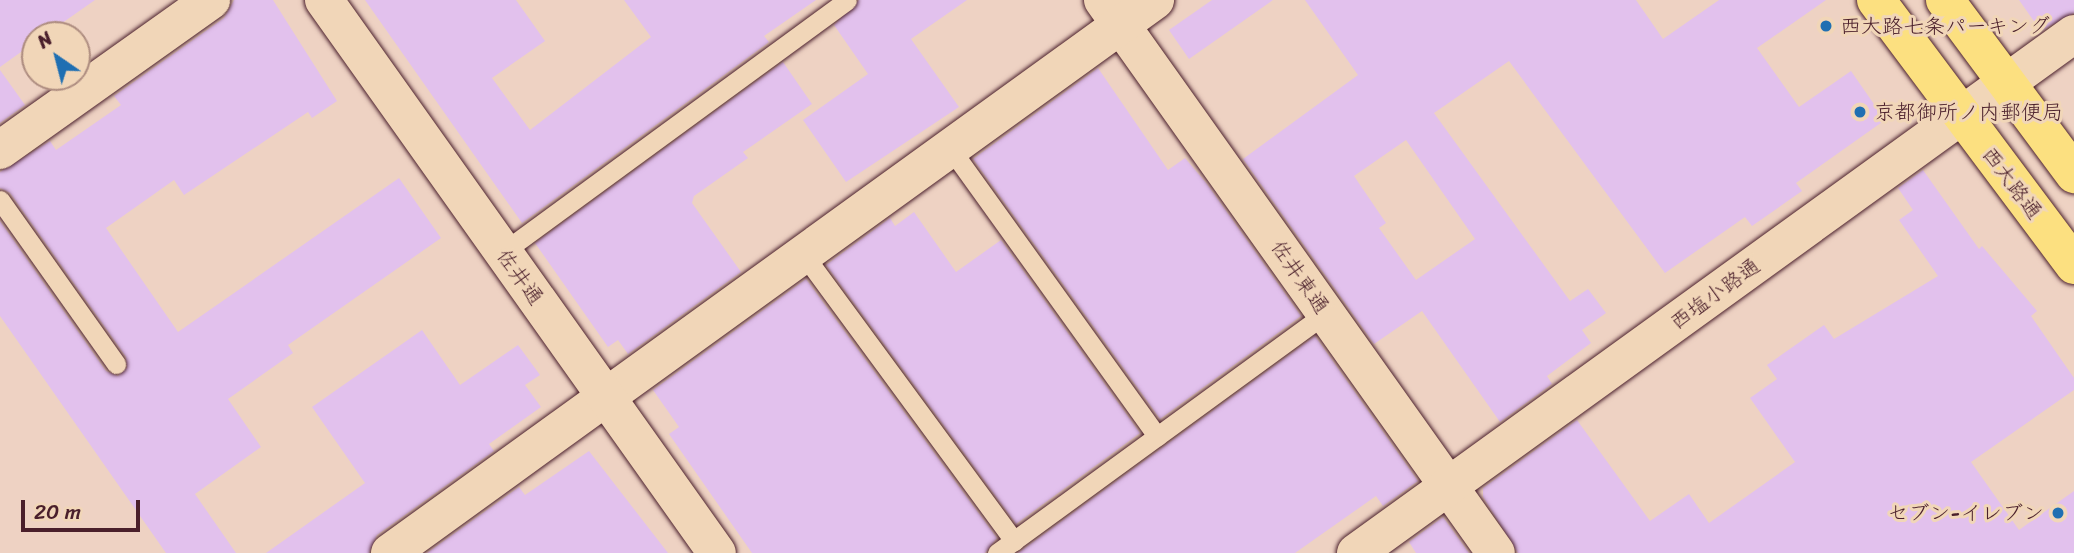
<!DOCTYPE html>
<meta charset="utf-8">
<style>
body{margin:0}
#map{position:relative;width:2074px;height:553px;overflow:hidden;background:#eed2c3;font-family:Sriracha,"Klee One",sans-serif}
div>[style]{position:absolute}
.building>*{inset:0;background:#e2c1ed}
.roads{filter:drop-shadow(0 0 2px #4a1f2b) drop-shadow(0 0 2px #4a1f2b)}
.lane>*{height:19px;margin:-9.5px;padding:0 9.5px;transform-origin:9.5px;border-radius:9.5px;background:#f1d6b8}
.street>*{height:38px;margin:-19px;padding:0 19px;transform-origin:19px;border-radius:19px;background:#f1d6b8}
.secondary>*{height:38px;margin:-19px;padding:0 19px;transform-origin:19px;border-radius:19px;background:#f1d6b8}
.primary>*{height:38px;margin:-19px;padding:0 19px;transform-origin:19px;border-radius:19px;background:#fce080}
.dots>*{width:19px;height:19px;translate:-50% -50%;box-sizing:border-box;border:4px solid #f1d6b8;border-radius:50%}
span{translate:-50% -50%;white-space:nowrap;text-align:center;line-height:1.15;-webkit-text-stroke:6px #f1d6b8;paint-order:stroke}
.poi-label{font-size:21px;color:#4a1f2b}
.left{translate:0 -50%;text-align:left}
.right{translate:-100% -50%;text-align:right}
.street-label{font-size:21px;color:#4a1f2b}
.north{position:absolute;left:21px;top:21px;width:70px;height:70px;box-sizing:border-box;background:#f1d6b8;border:2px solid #ae8d80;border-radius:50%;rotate:325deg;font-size:19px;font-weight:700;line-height:28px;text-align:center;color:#4a1f2b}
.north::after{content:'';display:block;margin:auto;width:24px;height:32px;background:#1f6fb2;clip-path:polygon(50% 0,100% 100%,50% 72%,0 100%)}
.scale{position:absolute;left:21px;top:500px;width:119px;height:32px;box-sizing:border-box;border:4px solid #4a1f2b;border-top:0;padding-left:9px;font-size:21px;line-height:24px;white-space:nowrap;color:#4a1f2b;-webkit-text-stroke:5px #f1d6b8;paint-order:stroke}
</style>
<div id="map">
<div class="building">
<div style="clip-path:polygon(0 0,95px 0,45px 35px,35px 35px,35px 42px,0 67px)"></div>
<div style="clip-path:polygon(234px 0,273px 0,337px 101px,312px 118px,308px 112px,184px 195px,174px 180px,106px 228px,178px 332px,399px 178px,441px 238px,288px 345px,293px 353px,228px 399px,261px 447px,195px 494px,236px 553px,166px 553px,0 316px,0 221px,106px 371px,118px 376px,127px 368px,126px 357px,10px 193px,0 188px,0 172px,50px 141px,56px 150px,121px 105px,114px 96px,224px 18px)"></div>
<div style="clip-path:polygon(365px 0,516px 0,545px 41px,492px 78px,530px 130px,651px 37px,624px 0,816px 0,764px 36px,769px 42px,522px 223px)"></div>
<div style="clip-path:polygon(859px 0,967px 0,911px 39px,959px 107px,846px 182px,803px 120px,868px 74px,834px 25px)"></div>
<div style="clip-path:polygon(1212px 0,1273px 0,1189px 59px,1169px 30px)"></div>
<div style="clip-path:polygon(evenodd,1305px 0,1636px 0,1663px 39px,1719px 0,1826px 0,1757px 48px,1799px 107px,1851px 71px,1885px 120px,1796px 183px,1802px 191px,1752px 226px,1745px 217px,1665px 273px,1509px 61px,1434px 113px,1570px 301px,1588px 289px,1606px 313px,1582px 330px,1591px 343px,1547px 376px,1552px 384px,1500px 422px,1422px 311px,1374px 344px,1243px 159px,1358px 75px,1305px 0,1406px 140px,1475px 239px,1416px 280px,1379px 228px,1386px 223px,1354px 176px,1406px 140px)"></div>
<div style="clip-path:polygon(2019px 0,2074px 0,2074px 13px,2041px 31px)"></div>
<div style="clip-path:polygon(783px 62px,812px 104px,743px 152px,748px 158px,694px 196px,692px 203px,741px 272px,628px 354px,618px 340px,608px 347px,535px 243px)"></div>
<div style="clip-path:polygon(1098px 68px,1168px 170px,1185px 158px,1207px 184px,1301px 316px,1160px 419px,973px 159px)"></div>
<div style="clip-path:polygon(0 70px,25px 105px,0 123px)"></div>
<div style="clip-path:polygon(1923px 170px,1979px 249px,1982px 246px,2037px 311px,2031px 316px,2074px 378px,2074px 390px,1971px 462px,2019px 530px,2074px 491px,2074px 553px,1518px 553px,1483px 497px,1483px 488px,1577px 420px,1650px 521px,1689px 494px,1709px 523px,1795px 462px,1750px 398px,1777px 379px,1767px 365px,1824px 325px,1834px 339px,1938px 276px,1899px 220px,1913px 210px,1898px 188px)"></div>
<div style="clip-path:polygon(914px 212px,956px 272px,1001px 240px,1140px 433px,1016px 524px,826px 265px,890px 218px,895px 226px)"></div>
<div style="clip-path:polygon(806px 279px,997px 538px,985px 553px,752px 553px,669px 434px,679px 427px,653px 390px)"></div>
<div style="clip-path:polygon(422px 330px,460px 385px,518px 345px,540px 375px,525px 385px,541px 407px,489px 444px,494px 451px,377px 535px,369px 553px,266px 553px,365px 483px,312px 407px)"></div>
<div style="clip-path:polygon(1315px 336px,1418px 481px,1383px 506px,1376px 496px,1295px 553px,1018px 553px)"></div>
<div style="clip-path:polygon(589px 451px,668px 553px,427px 553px,519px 487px,525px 495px)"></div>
<div style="clip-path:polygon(1443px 517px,1469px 553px,1416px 553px,1409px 542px)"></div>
</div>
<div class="roads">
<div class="lane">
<div style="left:950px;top:148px;width:355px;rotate:54.3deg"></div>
<div style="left:0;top:200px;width:201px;rotate:54.7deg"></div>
<div style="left:503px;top:252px;width:426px;rotate:-36.2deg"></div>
<div style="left:804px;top:255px;width:355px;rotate:53.7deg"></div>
<div style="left:997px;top:553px;width:407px;rotate:-36.1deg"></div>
</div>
<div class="street">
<div style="left:1103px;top:0;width:678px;rotate:54.6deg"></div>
<div style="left:0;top:150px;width:259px;rotate:-35.4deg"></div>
<div style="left:390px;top:553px;width:944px;rotate:-35.86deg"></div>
<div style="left:1356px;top:553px;width:886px;rotate:-35.86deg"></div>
</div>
<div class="secondary">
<div style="left:324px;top:0;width:678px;rotate:54.6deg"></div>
</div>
<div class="primary">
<div style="left:1876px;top:0;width:331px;rotate:53.2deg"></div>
<div style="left:1945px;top:0;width:217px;rotate:53.4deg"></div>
</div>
</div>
<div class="dots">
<div style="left:1826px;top:26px;background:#1f6fb2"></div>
<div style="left:1860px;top:112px;background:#1f6fb2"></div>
<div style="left:2058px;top:513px;background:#1f6fb2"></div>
</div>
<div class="poi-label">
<span class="left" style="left:1840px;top:26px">西大路七条パーキング</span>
<span class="left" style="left:1874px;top:112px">京都御所ノ内郵便局</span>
<span class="right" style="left:2044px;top:513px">セブン-イレブン</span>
</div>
<div class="street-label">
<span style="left:2012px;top:183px;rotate:53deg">西大路通</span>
<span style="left:520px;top:277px;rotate:54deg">佐井通</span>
<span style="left:1300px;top:277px;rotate:55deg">佐井東通</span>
<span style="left:1715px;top:294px;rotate:-36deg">西塩小路通</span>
</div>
<div class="north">N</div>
<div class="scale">20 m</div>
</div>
